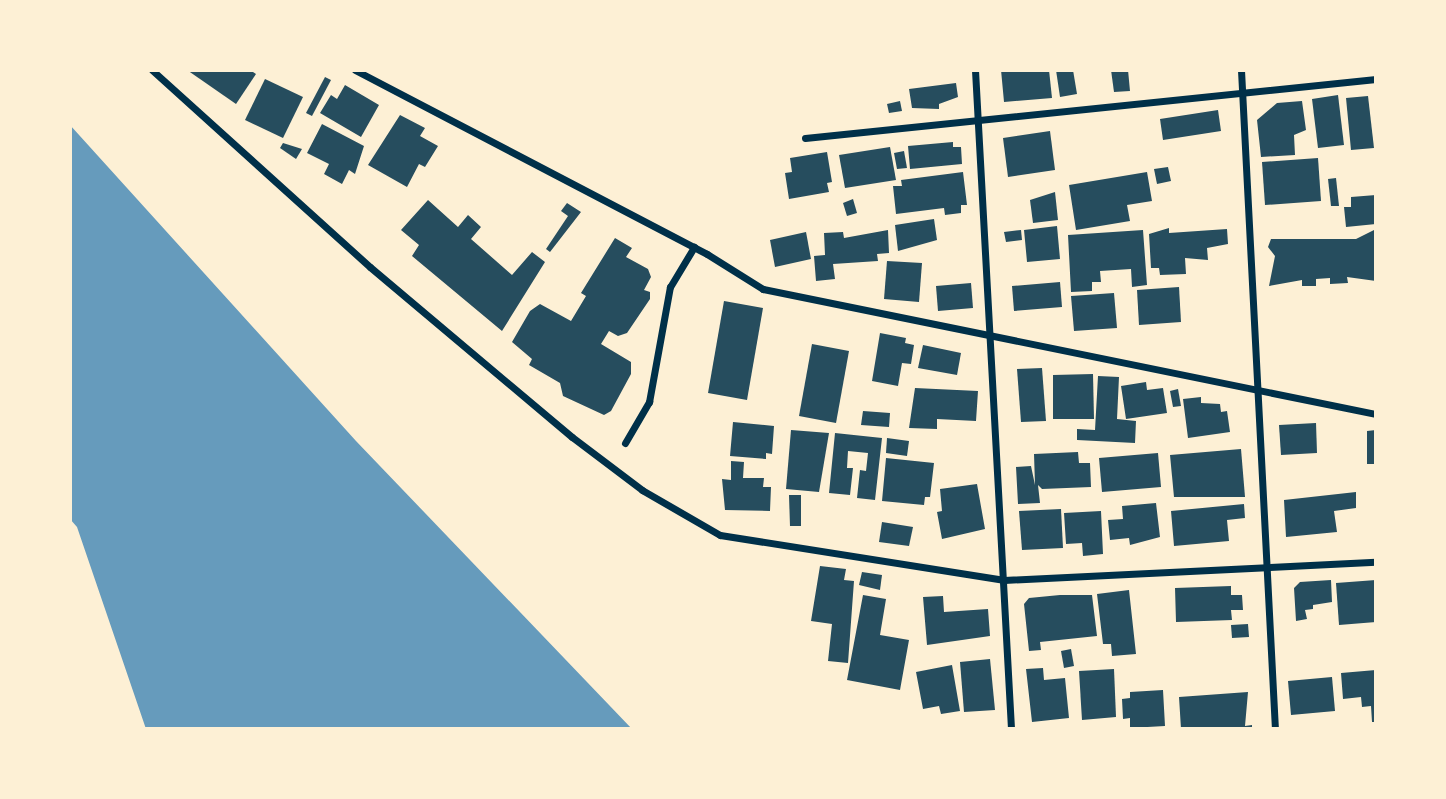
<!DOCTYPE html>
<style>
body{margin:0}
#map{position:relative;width:1446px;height:799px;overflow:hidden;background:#fdf0d5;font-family:Quicksand,sans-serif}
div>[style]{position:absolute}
.water>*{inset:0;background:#669bbc}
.building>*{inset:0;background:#264d5e}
.minor>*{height:7px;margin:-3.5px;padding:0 3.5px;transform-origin:3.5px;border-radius:3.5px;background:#003049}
span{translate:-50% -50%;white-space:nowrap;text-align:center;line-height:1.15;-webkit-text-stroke:5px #fdf0d5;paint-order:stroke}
.frame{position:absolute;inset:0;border:72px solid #fdf0d5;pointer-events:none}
</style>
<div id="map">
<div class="water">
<div style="clip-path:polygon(70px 125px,356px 441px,632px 729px,146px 729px,77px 527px,70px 519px)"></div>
</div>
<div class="building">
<div style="clip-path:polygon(187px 70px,250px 70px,256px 74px,236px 104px)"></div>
<div style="clip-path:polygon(1001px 70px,1049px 70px,1052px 98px,1004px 102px)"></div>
<div style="clip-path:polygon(1056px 70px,1073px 70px,1077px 94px,1060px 97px)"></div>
<div style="clip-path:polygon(1111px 70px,1128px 70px,1130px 91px,1114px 92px)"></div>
<div style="clip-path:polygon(325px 77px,331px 80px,312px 116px,306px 113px)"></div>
<div style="clip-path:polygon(265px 79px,303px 97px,283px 138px,245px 120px)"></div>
<div style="clip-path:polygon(956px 83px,958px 97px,939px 104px,939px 109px,912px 108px,909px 89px)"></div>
<div style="clip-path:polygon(345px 85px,379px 105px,361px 137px,320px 113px,331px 95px,337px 99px)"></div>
<div style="clip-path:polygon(1338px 95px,1344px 145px,1318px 148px,1312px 99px)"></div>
<div style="clip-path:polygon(1368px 96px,1374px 148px,1351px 150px,1346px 98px)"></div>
<div style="clip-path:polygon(900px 101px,902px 111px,889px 113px,887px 104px)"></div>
<div style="clip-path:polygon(1302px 101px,1306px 130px,1294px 135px,1295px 155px,1261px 157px,1257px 120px,1277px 103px)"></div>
<div style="clip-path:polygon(1218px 110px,1221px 131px,1163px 140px,1160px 119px)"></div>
<div style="clip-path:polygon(400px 115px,425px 128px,420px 136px,438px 146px,425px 167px,419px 164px,407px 187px,368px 165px)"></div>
<div style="clip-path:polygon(322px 124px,364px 146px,355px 174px,349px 170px,342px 184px,324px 174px,329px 164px,307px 153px)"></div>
<div style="clip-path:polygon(1050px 131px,1055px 170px,1008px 177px,1003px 138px)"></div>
<div style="clip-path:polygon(953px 142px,953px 147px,961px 147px,962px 164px,910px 169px,908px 146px)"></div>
<div style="clip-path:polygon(283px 143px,302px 149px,296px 159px,280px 148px)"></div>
<div style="clip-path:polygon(890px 147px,896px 180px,845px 188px,839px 155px)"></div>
<div style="clip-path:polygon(904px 151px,907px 168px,897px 169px,894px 153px)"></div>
<div style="clip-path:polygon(827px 152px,832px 182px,827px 183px,829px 192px,789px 199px,785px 173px,792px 172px,790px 158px)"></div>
<div style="clip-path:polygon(1318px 158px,1321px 201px,1265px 205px,1262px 162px)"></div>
<div style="clip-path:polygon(1168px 167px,1171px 181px,1157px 184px,1154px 169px)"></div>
<div style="clip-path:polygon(963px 172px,967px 205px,961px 205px,961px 213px,945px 215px,944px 208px,896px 214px,893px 186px,902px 186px,901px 180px)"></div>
<div style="clip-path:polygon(1147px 172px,1152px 201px,1127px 205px,1130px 221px,1076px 230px,1069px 185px)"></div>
<div style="clip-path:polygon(1336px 178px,1339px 206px,1331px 206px,1328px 179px)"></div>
<div style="clip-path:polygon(1055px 192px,1058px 220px,1033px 223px,1030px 200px)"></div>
<div style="clip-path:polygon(1376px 195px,1376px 224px,1346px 227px,1344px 207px,1351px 207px,1351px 197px)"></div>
<div style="clip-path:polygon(853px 199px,857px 213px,847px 216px,843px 203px)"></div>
<div style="clip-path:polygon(428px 200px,458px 227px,468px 215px,481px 227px,471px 239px,512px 275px,532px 252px,545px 262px,502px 331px,412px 256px,419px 245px,401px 230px)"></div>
<div style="clip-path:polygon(567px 203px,581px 212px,550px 252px,546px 249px,568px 216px,561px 211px)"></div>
<div style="clip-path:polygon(934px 219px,937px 240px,898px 251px,895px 225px)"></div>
<div style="clip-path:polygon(1057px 226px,1060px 259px,1027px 262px,1024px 230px)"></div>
<div style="clip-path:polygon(1169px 228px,1169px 233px,1227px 229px,1228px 244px,1207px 248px,1208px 260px,1185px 258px,1186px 274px,1160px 275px,1159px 268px,1151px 268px,1149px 234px)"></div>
<div style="clip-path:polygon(1376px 229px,1376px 281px,1347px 277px,1348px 283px,1330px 284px,1330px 278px,1316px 279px,1316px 286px,1302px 286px,1302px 280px,1269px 286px,1275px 256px,1268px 247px,1271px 239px,1356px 239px)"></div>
<div style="clip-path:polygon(888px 230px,889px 253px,877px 254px,878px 261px,833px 264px,835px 279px,816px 281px,814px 256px,825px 255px,824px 233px,843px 232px,844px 238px)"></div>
<div style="clip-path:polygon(1021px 230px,1022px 240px,1006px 242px,1004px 232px)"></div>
<div style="clip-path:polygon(1143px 230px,1147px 285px,1132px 287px,1131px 269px,1100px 271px,1101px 282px,1092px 282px,1092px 291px,1071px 292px,1068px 235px)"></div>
<div style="clip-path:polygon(806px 232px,811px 259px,775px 267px,770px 240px)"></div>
<div style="clip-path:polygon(615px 238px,632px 248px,626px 257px,648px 269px,651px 277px,644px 290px,650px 292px,650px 299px,627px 333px,618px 336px,609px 331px,601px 344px,631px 362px,631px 374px,611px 411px,604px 415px,563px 396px,560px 383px,529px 365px,532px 359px,512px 342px,530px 311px,540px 304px,571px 321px,586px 296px,581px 293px)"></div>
<div style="clip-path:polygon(887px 261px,922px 263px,919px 302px,884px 299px)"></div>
<div style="clip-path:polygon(1060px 282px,1062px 307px,1014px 311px,1012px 286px)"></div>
<div style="clip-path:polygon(971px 283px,973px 308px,938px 311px,936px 286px)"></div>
<div style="clip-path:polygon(1179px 287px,1181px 322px,1139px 325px,1137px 290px)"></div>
<div style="clip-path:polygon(1114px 293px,1117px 328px,1074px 331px,1071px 296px)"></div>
<div style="clip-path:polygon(724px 301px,763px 308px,747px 400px,708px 393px)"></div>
<div style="clip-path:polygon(880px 333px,906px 338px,905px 343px,914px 345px,911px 364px,902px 363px,898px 386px,872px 381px)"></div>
<div style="clip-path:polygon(812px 344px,849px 351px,836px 423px,799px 416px)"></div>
<div style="clip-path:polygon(923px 345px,961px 353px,957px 375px,918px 368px)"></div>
<div style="clip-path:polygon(1042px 368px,1046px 421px,1021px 422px,1017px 369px)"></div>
<div style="clip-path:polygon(1093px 374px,1094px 419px,1053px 419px,1053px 375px)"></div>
<div style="clip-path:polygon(1098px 376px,1119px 377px,1117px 419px,1136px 421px,1135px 443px,1077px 440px,1077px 429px,1095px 430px)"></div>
<div style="clip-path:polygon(1146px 382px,1147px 390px,1163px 388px,1167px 413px,1126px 419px,1121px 386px)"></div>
<div style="clip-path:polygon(915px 388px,978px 391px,976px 421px,937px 419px,937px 429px,909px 428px)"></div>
<div style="clip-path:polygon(1178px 389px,1181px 406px,1173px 407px,1170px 391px)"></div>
<div style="clip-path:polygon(1201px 397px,1201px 403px,1220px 404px,1221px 412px,1227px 411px,1230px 432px,1188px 438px,1183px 399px)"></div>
<div style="clip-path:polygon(863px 411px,890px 413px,889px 427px,861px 425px)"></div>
<div style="clip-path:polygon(733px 422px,774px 426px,772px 454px,766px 453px,766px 459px,730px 456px)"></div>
<div style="clip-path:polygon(1316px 423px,1317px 453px,1281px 455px,1279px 425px)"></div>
<div style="clip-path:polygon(791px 430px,829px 433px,819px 492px,786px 489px)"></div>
<div style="clip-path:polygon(1376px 430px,1376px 464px,1367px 464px,1367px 431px)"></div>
<div style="clip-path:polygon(835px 433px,882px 438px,875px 500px,857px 498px,860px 470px,866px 471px,868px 453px,848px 451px,847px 468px,853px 468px,850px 495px,829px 493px)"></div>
<div style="clip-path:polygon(887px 438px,909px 441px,907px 456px,886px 453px)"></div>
<div style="clip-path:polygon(1241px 449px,1245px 497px,1174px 497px,1170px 455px)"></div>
<div style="clip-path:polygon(1078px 452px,1079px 463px,1090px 463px,1091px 487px,1042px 489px,1038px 485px,1040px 503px,1018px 504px,1016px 467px,1031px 466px,1035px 485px,1034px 454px)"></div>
<div style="clip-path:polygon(1158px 453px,1161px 487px,1102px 492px,1099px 458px)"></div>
<div style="clip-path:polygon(886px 458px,934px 463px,930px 497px,925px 497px,924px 505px,882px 501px)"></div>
<div style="clip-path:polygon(731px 461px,744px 462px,743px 478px,764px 478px,763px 487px,771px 487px,770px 511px,725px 510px,722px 479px,731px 480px)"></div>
<div style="clip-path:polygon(977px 484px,985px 529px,942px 539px,937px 512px,942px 511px,940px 489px)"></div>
<div style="clip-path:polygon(1356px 492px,1356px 508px,1334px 511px,1337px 532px,1286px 537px,1284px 500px)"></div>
<div style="clip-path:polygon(789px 495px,801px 495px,801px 526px,790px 526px)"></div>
<div style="clip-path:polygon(1156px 503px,1160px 537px,1130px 545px,1129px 538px,1110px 540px,1108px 520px,1123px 519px,1122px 506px)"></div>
<div style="clip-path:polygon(1244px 504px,1245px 518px,1227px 520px,1229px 541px,1174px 546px,1171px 511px)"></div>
<div style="clip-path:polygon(1061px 509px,1063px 548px,1022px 550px,1019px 511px)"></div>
<div style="clip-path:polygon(1101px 511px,1103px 554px,1083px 556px,1082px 543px,1066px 544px,1064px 513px)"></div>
<div style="clip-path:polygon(882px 522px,913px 527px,909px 546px,879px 542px)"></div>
<div style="clip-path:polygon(820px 566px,846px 569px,844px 580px,854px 581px,848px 663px,828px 661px,832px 624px,811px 621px)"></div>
<div style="clip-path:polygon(862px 572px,882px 575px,880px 590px,859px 585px)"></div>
<div style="clip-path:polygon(1331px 580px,1332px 602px,1313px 605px,1313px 609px,1305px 610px,1307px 619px,1296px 621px,1294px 588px,1300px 582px)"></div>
<div style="clip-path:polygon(1376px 580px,1376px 622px,1339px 625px,1336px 583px)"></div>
<div style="clip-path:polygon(1231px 586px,1231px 595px,1242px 595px,1243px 610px,1231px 610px,1232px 620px,1176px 622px,1175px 588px)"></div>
<div style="clip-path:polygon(1129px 590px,1136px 654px,1112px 656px,1111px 644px,1103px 644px,1097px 594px)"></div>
<div style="clip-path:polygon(863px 595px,886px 599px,880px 635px,909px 640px,900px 690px,847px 680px)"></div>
<div style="clip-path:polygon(1060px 595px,1092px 595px,1097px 636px,1040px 642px,1041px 650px,1029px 651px,1024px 604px,1029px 598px)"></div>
<div style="clip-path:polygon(943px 596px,944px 612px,988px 609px,990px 636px,927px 645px,923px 597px)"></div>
<div style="clip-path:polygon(1248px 624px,1249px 637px,1232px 638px,1231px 625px)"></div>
<div style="clip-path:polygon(1071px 649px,1074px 666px,1064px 668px,1061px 651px)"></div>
<div style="clip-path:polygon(990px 659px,995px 710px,964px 712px,960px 662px)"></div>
<div style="clip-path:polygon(952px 665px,960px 711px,941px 714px,939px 706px,923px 709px,916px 672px)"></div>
<div style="clip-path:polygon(1043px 668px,1044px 680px,1065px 678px,1069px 718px,1032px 722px,1026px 669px)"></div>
<div style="clip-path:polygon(1114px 669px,1116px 717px,1082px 720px,1079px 671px)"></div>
<div style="clip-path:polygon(1376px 670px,1376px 722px,1372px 722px,1371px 706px,1362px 707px,1361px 697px,1343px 699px,1341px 673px)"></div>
<div style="clip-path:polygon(1332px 677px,1335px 711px,1291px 715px,1288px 681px)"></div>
<div style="clip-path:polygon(1163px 690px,1165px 726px,1130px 728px,1130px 718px,1123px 719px,1122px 699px,1130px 698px,1130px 692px)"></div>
<div style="clip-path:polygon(1248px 692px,1245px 726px,1252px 725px,1252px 729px,1181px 729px,1179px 697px)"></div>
</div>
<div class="minor">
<div style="left:152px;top:70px;width:294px;rotate:42.1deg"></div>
<div style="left:370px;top:267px;width:264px;rotate:40.1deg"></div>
<div style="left:572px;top:437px;width:88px;rotate:37.1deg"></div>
<div style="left:642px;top:490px;width:90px;rotate:30deg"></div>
<div style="left:720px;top:535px;width:288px;rotate:9deg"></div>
<div style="left:1004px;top:580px;width:372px;rotate:-2.8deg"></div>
<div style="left:355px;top:70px;width:397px;rotate:27.6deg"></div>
<div style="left:707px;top:254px;width:66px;rotate:32deg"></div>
<div style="left:763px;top:289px;width:626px;rotate:11.53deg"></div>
<div style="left:975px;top:70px;width:660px;rotate:86.87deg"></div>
<div style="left:1241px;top:70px;width:660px;rotate:87.05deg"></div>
<div style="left:805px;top:138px;width:574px;rotate:-5.9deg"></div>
<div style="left:625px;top:443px;width:48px;rotate:-59.7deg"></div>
<div style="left:649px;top:402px;width:117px;rotate:-79.7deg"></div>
<div style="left:670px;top:287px;width:47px;rotate:-59deg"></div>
</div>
<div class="frame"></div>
</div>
